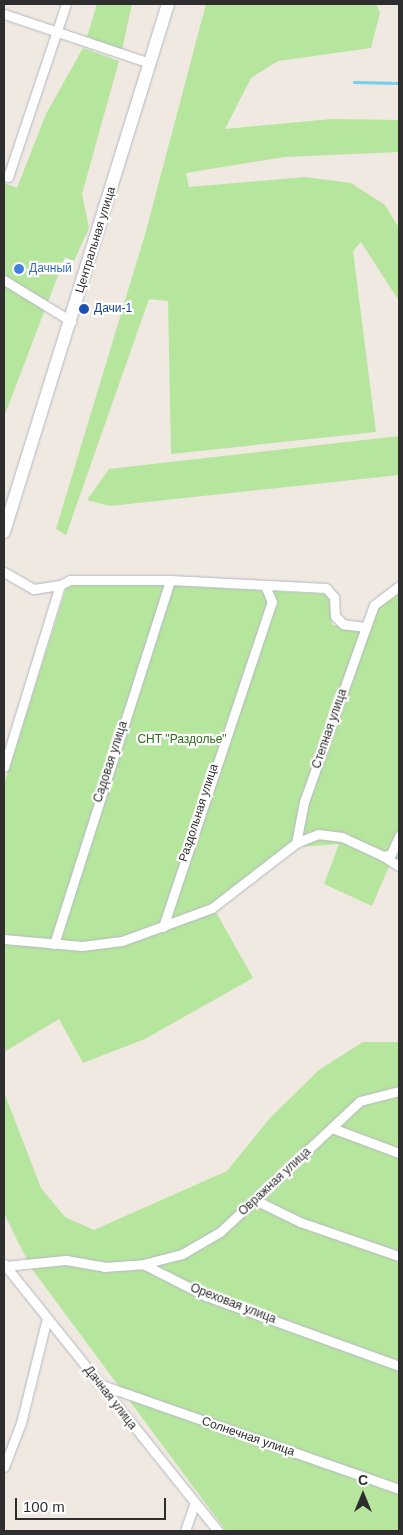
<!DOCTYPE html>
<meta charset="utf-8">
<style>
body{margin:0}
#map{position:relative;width:403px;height:1535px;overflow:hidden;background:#efe9e1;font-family:Helvetica,sans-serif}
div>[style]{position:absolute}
.green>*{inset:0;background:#b6e59e}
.stream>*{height:3px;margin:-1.5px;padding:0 1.5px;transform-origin:1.5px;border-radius:1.5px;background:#75cff0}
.roads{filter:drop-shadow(0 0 1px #b4b7c1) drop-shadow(0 0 1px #b4b7c1)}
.street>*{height:9px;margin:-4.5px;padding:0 4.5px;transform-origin:4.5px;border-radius:4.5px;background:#fff}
.secondary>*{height:12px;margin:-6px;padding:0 6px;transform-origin:6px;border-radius:6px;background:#fff}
.dots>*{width:14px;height:14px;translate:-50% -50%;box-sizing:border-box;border:2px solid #fff;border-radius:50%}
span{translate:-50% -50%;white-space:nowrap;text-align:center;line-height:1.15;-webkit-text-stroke:4.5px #fff;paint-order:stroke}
.street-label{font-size:12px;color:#2e2e2e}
.shop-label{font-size:12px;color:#366cbe}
.left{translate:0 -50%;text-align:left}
.transit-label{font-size:12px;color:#164399}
.park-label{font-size:12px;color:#2c6e1b}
.frame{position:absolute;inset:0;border:5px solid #2e2e2e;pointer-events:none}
.north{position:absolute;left:338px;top:1470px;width:50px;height:50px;-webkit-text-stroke:4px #fff;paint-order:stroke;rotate:0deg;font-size:14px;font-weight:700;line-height:20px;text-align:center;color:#2e2e2e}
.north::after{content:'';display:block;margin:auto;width:18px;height:22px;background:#2e2e2e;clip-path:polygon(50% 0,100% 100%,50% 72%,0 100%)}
.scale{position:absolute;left:15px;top:1498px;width:151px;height:22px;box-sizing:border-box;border:2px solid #2e2e2e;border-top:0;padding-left:6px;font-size:15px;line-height:18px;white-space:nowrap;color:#2e2e2e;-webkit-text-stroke:4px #fff;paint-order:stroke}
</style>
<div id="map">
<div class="green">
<div style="clip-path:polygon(97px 4px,132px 4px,122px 50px,87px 37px)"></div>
<div style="clip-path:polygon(206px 4px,376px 4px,380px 13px,371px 48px,278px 61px,251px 78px,225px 129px,332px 119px,399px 120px,399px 152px,284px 157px,186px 173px,189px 187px,305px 177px,351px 183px,385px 205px,399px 228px,399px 301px,361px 242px,353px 251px,376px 432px,171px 454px,168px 301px,149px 299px,66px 535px,56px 529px,146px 231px)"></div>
<div style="clip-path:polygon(83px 48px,119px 61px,82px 194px,89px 228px,74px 261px,65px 257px,4px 417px,4px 183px,17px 188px,46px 114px)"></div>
<div style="clip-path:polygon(399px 436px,399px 475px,110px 506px,87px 500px,109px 469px)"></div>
<div style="clip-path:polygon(69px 580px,329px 594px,332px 625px,369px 629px,380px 601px,399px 590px,399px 860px,393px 857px,372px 906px,324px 884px,339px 844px,298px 847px,216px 912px,253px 978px,145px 1039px,83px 1063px,59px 1019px,4px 1052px,4px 784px)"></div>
<div style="clip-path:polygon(363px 1042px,399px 1042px,399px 1531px,226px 1531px,32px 1269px,18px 1242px,4px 1213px,4px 1092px,41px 1188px,65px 1217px,94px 1230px,227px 1171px,270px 1118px,319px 1070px)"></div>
</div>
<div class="stream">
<div style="left:354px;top:82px;width:45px;rotate:1.3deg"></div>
</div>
<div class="roads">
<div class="street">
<div style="left:4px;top:14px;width:154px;rotate:18.6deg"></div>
<div style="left:4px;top:175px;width:4px;rotate:27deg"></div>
<div style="left:8px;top:177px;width:182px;rotate:-71.5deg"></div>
<div style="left:4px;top:280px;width:79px;rotate:31.5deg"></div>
<div style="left:4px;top:572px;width:34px;rotate:30deg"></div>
<div style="left:34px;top:589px;width:26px;rotate:-9deg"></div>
<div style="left:60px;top:585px;width:190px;rotate:107.1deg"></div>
<div style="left:366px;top:627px;width:23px;rotate:-70deg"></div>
<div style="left:374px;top:605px;width:31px;rotate:-37deg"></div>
<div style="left:296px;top:843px;width:24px;rotate:-22deg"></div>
<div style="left:318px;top:834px;width:24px;rotate:7deg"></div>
<div style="left:342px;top:837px;width:45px;rotate:24.9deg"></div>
<div style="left:383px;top:856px;width:8px;rotate:-14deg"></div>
<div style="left:391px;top:854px;width:20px;rotate:-66deg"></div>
<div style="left:383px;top:856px;width:19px;rotate:32deg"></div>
<div style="left:163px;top:927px;width:343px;rotate:-71.5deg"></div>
<div style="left:272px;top:602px;width:15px;rotate:-113deg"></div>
<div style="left:4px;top:939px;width:78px;rotate:5.1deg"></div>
<div style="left:82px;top:946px;width:40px;rotate:-7.1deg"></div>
<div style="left:122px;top:941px;width:96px;rotate:-20.1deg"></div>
<div style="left:212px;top:908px;width:106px;rotate:-37.7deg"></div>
<div style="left:296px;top:843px;width:42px;rotate:-79deg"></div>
<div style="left:304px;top:802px;width:186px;rotate:-70.5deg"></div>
<div style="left:366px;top:627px;width:23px;rotate:-173deg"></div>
<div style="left:343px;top:624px;width:11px;rotate:-135deg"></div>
<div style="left:335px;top:616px;width:19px;rotate:-93deg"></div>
<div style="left:334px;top:597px;width:12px;rotate:-132deg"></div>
<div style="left:326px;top:588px;width:156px;rotate:-177.1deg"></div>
<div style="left:170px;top:580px;width:100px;rotate:180deg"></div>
<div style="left:70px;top:580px;width:11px;rotate:153deg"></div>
<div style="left:54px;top:944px;width:382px;rotate:-72.3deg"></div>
<div style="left:332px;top:1128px;width:72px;rotate:20.5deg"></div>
<div style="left:257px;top:1201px;width:48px;rotate:26deg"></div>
<div style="left:300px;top:1222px;width:105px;rotate:19deg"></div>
<div style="left:4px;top:1264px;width:342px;rotate:51.3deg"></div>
<div style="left:143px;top:1264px;width:40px;rotate:-14.4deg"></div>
<div style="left:182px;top:1254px;width:44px;rotate:-30.1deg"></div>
<div style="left:220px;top:1232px;width:192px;rotate:-43.1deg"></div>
<div style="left:360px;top:1101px;width:40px;rotate:-14.4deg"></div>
<div style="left:5px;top:1266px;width:61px;rotate:-5.6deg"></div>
<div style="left:66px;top:1260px;width:39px;rotate:10deg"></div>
<div style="left:104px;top:1267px;width:39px;rotate:-4deg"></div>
<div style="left:143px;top:1264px;width:71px;rotate:26.9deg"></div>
<div style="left:206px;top:1296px;width:205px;rotate:19.9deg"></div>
<div style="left:99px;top:1384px;width:318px;rotate:19.3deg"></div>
<div style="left:4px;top:1467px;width:47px;rotate:-68.9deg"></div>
<div style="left:21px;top:1423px;width:108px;rotate:-76.1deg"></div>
<div style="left:185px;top:1531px;width:28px;rotate:-71deg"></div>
</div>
<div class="secondary">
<div style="left:4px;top:532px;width:553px;rotate:-72.74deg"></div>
</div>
</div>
<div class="dots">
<div style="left:19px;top:269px;background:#3f7fe0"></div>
<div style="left:84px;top:309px;background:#1a4fb4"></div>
</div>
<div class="street-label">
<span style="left:96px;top:240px;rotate:-73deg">Центральная улица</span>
<span style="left:330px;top:729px;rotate:-71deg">Степная улица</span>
<span style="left:111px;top:762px;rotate:-72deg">Садовая улица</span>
<span style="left:199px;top:813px;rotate:-72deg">Раздольная улица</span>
<span style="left:275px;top:1182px;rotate:-43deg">Овражная улица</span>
<span style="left:233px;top:1304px;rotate:21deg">Ореховая улица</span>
<span style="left:110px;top:1398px;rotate:52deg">Дачная улица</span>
<span style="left:248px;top:1437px;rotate:19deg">Солнечная улица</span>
</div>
<div class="shop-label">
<span class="left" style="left:29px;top:269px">Дачный</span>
</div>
<div class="transit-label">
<span class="left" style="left:94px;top:309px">Дачи-1</span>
</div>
<div class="park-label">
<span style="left:182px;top:740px">СНТ "Раздолье"</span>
</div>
<div class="frame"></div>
<div class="north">С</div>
<div class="scale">100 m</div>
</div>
